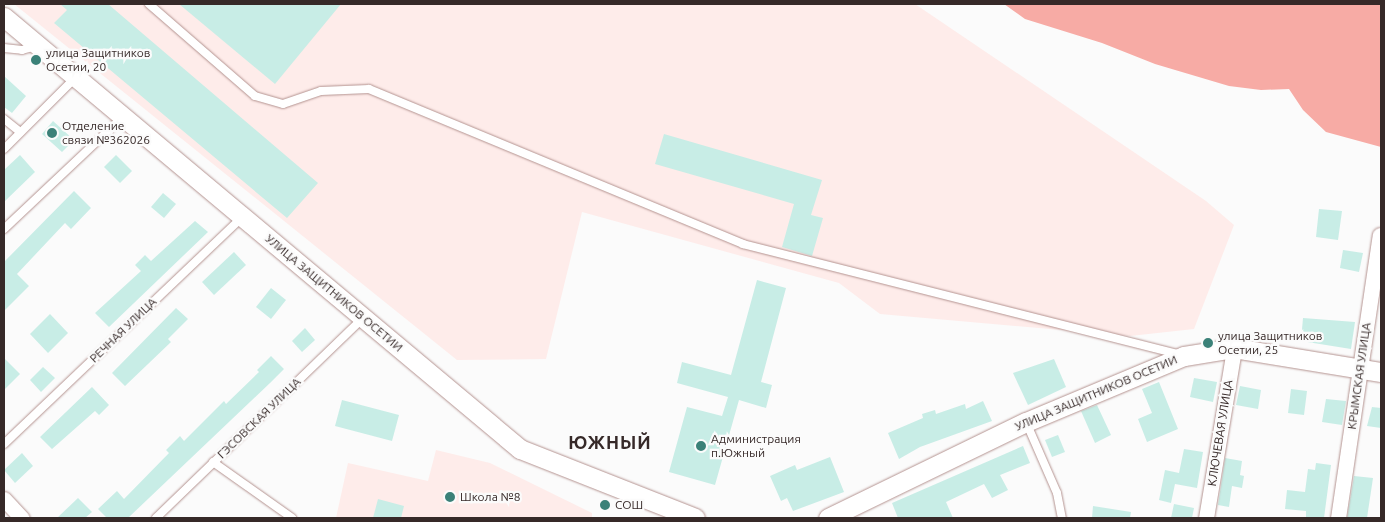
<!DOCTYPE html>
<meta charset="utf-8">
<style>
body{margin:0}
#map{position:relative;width:1385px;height:522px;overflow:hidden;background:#fbfbfb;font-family:Ubuntu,sans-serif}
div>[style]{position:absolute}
.built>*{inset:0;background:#feecea}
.water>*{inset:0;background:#f7aba5}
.building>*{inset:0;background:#c8ede6}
.roads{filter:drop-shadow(0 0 1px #b49390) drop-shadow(0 0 1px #b49390)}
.service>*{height:8px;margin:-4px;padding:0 4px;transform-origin:4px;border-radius:4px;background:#fff}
.minor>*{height:15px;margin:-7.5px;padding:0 7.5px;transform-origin:7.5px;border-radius:7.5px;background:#fff}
.tertiary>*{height:19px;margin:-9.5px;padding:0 9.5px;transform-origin:9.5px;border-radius:9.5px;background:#fff}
.dots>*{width:14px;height:14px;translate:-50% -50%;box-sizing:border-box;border:2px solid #fbfbfb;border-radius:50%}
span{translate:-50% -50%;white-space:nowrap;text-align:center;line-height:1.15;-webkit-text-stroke:4.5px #fbfbfb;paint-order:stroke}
.poi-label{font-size:12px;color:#362928}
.left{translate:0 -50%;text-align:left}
.street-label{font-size:12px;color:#362928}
.district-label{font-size:18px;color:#362928;font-weight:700;letter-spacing:1px}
.frame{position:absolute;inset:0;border:5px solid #362928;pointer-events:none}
</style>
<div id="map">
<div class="built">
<div style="clip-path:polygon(14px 4px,915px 4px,1206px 201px,1234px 225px,1194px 329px,1130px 336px,880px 314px,839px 283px,582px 212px,546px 359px,457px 360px)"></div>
<div style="clip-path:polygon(436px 450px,490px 463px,592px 513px,592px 518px,336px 518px,348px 463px,428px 481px)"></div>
</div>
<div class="water">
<div style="clip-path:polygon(1004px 4px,1381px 4px,1381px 147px,1326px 132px,1303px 110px,1289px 89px,1261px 90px,1229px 86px,1155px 64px,1102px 43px,1025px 19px)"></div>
</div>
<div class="building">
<div style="clip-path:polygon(60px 4px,108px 4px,318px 183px,287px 218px,54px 23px,67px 10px)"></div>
<div style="clip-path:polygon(179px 4px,341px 4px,275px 84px)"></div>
<div style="clip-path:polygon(4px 76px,26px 96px,12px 113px,4px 107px)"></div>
<div style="clip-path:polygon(53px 121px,74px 140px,62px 152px,42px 134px)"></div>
<div style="clip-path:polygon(664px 134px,822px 180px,811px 215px,823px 218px,812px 256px,782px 247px,794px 204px,655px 164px)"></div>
<div style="clip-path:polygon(20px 155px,35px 172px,4px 202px,4px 170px)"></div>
<div style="clip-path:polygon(116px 155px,132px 171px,120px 183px,104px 167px)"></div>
<div style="clip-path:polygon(74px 191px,91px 208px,71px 229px,65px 223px,17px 274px,29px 286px,4px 311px,4px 262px)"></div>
<div style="clip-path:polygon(163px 193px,176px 204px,164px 218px,151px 207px)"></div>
<div style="clip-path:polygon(1319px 209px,1342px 211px,1338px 240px,1316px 237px)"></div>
<div style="clip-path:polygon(195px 221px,208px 232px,109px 327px,95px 313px,141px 271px,135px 265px,145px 255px,151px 261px)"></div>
<div style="clip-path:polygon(1343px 250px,1363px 253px,1359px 272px,1340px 268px)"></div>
<div style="clip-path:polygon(234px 252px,246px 265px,214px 295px,202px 282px)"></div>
<div style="clip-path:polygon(757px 280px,786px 288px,761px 382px,772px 385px,766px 408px,739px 400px,715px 485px,669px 472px,687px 407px,722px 416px,728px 397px,677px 383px,682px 362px,731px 375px)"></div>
<div style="clip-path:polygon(271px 288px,286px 300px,271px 319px,256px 307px)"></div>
<div style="clip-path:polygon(176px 308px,188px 319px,168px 339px,171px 342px,125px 386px,112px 373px)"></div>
<div style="clip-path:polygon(50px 314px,68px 333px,48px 353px,30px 334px)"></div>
<div style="clip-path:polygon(1303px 318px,1355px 322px,1351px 349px,1301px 341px)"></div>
<div style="clip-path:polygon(305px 328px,315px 340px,302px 352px,292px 341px)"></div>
<div style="clip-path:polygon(271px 356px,284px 369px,270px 383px,128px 518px,107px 518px,98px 509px,117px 491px,124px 499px,169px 453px,166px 450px,180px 436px,184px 441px,224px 401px,226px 404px,259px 372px,257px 370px)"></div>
<div style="clip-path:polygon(4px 358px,20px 374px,4px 390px)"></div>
<div style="clip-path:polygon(1054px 359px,1066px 387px,1028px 405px,1013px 373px)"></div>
<div style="clip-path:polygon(43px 367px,55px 378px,41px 392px,30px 380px)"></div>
<div style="clip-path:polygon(1194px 378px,1217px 382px,1213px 402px,1190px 397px)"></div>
<div style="clip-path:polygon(1159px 382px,1178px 429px,1147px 442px,1138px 419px,1152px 413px,1142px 389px)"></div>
<div style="clip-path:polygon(1240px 386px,1261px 390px,1258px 409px,1236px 405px)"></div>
<div style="clip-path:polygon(92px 387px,109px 405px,99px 415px,95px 411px,52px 449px,40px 437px)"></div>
<div style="clip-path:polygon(1291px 389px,1307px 391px,1304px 415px,1288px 413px)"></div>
<div style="clip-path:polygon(1326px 399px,1346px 401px,1342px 425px,1322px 422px)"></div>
<div style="clip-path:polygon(342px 400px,399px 415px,392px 441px,335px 426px)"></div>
<div style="clip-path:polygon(983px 401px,992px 421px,920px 447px,899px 459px,888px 433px,923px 418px,922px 414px,935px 410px,936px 414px,965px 404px,966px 409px)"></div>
<div style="clip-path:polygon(1097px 405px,1111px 435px,1095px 443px,1081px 411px)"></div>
<div style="clip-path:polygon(1372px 407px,1381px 408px,1381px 428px,1367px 426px)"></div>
<div style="clip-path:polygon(1058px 435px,1065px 452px,1052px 457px,1045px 440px)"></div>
<div style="clip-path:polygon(1023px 446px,1030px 463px,1000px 475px,1008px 490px,992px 498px,984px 484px,946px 502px,953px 518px,898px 518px,892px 503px)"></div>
<div style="clip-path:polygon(1184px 449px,1203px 452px,1197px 488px,1175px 484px,1171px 503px,1159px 500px,1165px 470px,1179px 473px)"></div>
<div style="clip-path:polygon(22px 453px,33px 466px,15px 483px,4px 470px)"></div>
<div style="clip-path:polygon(830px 457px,844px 492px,793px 511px,787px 498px,781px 501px,770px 476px,795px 465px,797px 470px)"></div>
<div style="clip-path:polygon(1225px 458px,1242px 461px,1240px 475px,1244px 476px,1242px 488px,1232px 486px,1229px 507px,1218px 505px)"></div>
<div style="clip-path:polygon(1316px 463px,1331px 465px,1324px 518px,1306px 517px,1306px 511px,1285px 509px,1287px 490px,1305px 492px,1308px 469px,1315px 470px)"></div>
<div style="clip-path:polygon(1354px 476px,1373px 478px,1367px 518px,1347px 518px)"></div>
<div style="clip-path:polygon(78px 498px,92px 512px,85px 518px,57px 518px)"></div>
<div style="clip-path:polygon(378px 499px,404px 506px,401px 518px,373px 518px)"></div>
<div style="clip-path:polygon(1174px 504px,1194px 508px,1192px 518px,1171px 518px)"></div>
<div style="clip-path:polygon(1093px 506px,1131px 512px,1130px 518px,1092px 518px)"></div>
</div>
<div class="roads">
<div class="service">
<div style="left:149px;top:4px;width:140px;rotate:41deg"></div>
<div style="left:255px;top:96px;width:29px;rotate:16deg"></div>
<div style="left:283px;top:104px;width:40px;rotate:-18.9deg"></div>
<div style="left:321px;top:91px;width:48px;rotate:-2.4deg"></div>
<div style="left:369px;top:89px;width:405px;rotate:22.5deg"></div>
<div style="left:743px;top:244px;width:450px;rotate:14.2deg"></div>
<div style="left:4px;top:48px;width:18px;rotate:6deg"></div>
<div style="left:22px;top:50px;width:15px;rotate:-16deg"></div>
<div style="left:4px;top:119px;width:21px;rotate:39deg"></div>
<div style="left:4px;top:149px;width:102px;rotate:-45deg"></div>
<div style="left:4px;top:229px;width:163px;rotate:-43.3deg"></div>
<div style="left:1026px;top:422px;width:77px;rotate:66.4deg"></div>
<div style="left:1057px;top:493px;width:25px;rotate:79deg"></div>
<div style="left:4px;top:444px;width:329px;rotate:-43.6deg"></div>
<div style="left:213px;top:462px;width:97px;rotate:35.3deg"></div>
<div style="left:156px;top:518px;width:288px;rotate:-44deg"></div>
</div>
<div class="minor">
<div style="left:4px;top:499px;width:26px;rotate:47deg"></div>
<div style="left:1206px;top:518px;width:172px;rotate:-80.6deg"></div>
<div style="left:1338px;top:518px;width:286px;rotate:-81.6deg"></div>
</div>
<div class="tertiary">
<div style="left:4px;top:17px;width:673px;rotate:39.94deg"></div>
<div style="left:520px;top:449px;width:188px;rotate:21.5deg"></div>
<div style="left:828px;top:518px;width:220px;rotate:-25.9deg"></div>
<div style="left:1026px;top:422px;width:171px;rotate:-22.7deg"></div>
<div style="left:1184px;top:356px;width:51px;rotate:-9.1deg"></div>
<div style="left:1234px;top:348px;width:149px;rotate:9.3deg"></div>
</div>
</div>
<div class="dots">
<div style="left:36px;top:60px;background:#3b8178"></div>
<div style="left:52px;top:133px;background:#3b8178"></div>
<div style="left:1208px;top:343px;background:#3b8178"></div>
<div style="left:701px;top:446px;background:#3b8178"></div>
<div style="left:450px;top:497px;background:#3b8178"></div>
<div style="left:605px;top:505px;background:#3b8178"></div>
</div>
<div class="poi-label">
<span class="left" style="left:46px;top:60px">улица Защитников<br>Осетии, 20</span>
<span class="left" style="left:62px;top:133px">Отделение<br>связи №362026</span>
<span class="left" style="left:1218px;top:343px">улица Защитников<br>Осетии, 25</span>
<span class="left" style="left:711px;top:446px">Администрация<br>п.Южный</span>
<span class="left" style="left:460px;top:497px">Школа №8</span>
<span class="left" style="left:615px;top:505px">СОШ</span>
</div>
<div class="street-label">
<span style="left:334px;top:293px;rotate:40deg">УЛИЦА ЗАЩИТНИКОВ ОСЕТИИ</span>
<span style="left:123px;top:330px;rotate:-44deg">РЕЧНАЯ УЛИЦА</span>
<span style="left:1359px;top:376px;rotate:-82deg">КРЫМСКАЯ УЛИЦА</span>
<span style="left:1096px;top:393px;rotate:-23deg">УЛИЦА ЗАЩИТНИКОВ ОСЕТИИ</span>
<span style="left:259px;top:418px;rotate:-44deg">ГЭСОВСКАЯ УЛИЦА</span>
<span style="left:1220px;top:433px;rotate:-81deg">КЛЮЧЕВАЯ УЛИЦА</span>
</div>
<div class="district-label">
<span style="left:610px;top:442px">ЮЖНЫЙ</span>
</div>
<div class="frame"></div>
</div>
